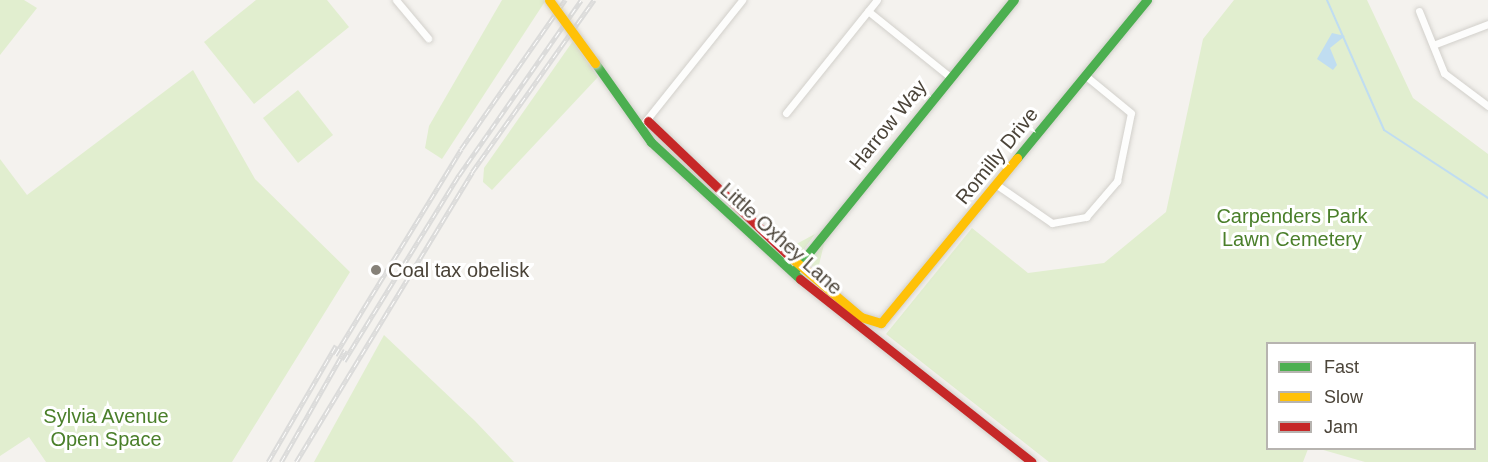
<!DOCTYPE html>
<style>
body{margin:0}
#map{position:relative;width:1488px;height:462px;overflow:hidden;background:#f4f2ee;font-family:Arial,sans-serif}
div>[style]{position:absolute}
.green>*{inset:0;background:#e1eecf}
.water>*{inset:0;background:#c0ddf1}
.stream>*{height:2px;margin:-1px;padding:0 1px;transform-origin:1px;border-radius:1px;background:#c0ddf1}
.roads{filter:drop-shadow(0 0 2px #d2d0cb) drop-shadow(0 0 2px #d2d0cb)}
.street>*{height:7px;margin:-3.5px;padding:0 3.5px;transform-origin:3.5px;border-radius:3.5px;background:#fdfdfc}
.fast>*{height:9px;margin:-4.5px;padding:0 4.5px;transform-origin:4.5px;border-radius:4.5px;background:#4caf50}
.slow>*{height:9px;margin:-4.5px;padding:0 4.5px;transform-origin:4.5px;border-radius:4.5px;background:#ffc107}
.jam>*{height:9px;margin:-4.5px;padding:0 4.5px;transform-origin:4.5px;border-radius:4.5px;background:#c62828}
.rail>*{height:4.5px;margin-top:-2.25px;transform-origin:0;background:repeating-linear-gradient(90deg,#fff 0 7px,#dbdbda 0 14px);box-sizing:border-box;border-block:2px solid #dbdbda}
.bridges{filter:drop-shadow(0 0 2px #d3cfc5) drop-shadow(0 0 2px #d3cfc5)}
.slow-bridge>*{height:9px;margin:-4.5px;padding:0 4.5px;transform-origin:4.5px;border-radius:4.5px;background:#ffc107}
.dots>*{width:16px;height:16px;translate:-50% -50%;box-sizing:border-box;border:3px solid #fff;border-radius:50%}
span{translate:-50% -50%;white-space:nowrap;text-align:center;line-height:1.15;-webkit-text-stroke:6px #fff;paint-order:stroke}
.street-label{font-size:20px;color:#4b4439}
.park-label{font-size:20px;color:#4a7f2a}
.poi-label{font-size:20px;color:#4b4439}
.left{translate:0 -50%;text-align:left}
.legend{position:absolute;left:1266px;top:342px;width:210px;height:108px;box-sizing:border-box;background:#fff;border:2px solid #b7b4b0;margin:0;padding:8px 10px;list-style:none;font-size:18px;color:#4b4439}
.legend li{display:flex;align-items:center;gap:12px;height:30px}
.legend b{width:30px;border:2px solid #b7b4b0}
</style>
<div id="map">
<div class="green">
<div style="clip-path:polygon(0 0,24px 0,37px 8px,0 55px)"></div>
<div style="clip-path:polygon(256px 0,327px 0,349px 27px,254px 104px,204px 42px)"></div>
<div style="clip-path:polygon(502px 0,546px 0,442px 159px,425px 148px,429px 126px)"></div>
<div style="clip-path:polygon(1234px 0,1367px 0,1413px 98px,1488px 154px,1488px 462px,1365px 462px,1320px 449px,1474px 448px,1474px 344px,1268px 344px,1268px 448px,1308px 449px,1303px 462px,1049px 462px,886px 334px,972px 228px,1028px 273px,1104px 263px,1166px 212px,1203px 39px)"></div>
<div style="clip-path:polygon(573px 41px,598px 77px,492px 190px,483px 182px,484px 168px)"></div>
<div style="clip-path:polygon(193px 70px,255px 179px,350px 272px,232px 462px,46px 462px,29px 437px,0 456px,0 159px,27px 195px)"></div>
<div style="clip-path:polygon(298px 90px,333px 135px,298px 163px,263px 118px)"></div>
<div style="clip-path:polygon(652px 133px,653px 132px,789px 261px,705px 190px)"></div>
<div style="clip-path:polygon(815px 234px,800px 255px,787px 249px)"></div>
<div style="clip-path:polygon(825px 240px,817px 273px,808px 260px)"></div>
<div style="clip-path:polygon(803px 277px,855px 316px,893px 350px,859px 325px)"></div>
<div style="clip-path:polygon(384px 335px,475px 421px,514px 462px,314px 462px)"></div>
</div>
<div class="water">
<div style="clip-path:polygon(1332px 33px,1345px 36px,1330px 48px,1337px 65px,1333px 70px,1317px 59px)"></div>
</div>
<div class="stream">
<div style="left:1327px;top:0;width:142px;rotate:66.3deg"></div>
<div style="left:1384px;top:130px;width:124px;rotate:33.2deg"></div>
</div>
<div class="roads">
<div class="street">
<div style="left:396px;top:0;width:50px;rotate:49.9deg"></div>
<div style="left:868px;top:11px;width:105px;rotate:38.8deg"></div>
<div style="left:1419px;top:11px;width:67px;rotate:68deg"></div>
<div style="left:1444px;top:73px;width:55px;rotate:36.9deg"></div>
<div style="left:1433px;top:45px;width:59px;rotate:-20.9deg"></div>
<div style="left:786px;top:113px;width:145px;rotate:-51.2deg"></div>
<div style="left:640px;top:128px;width:164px;rotate:-51.4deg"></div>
<div style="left:997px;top:185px;width:67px;rotate:34.6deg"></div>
<div style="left:1052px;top:223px;width:35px;rotate:-10deg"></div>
<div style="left:1086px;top:217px;width:48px;rotate:-49.3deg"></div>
<div style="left:1117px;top:181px;width:69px;rotate:-78.4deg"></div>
<div style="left:1131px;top:113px;width:58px;rotate:-140.6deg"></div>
</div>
<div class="fast">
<div style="left:595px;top:63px;width:97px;rotate:54.7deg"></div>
<div style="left:651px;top:142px;width:202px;rotate:42.6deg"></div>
<div style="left:1017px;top:158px;width:205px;rotate:-50.6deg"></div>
<div style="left:795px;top:270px;width:348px;rotate:-51deg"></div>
</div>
<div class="slow">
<div style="left:788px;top:255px;width:96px;rotate:40.3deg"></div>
<div style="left:861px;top:317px;width:21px;rotate:17deg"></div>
<div style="left:881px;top:323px;width:214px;rotate:-50.5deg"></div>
</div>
<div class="jam">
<div style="left:648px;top:121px;width:194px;rotate:43.7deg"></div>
<div style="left:800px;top:279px;width:295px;rotate:38.3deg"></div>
</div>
</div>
<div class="rail">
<div style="left:335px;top:355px;width:241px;rotate:-58.5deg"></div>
<div style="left:461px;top:149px;width:182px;rotate:-55.1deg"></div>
<div style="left:344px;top:361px;width:219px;rotate:-58.3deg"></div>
<div style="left:459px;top:175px;width:213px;rotate:-55.1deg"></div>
<div style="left:268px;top:462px;width:135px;rotate:-59.8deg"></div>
<div style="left:281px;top:462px;width:129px;rotate:-60.3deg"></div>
<div style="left:296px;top:462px;width:339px;rotate:-58.7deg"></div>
<div style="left:472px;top:172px;width:211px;rotate:-54.7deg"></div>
</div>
<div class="bridges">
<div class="slow-bridge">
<div style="left:549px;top:0;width:78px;rotate:53.9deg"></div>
</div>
</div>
<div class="dots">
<div style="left:376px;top:270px;background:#868178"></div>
</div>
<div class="street-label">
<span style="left:888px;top:125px;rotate:-51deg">Harrow Way</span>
<span style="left:997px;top:156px;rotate:-51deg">Romilly Drive</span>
<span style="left:781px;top:239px;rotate:42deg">Little Oxhey Lane</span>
</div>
<div class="park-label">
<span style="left:1292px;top:228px">Carpenders Park<br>Lawn Cemetery</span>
<span style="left:106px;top:428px">Sylvia Avenue<br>Open Space</span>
</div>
<div class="poi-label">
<span class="left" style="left:388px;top:270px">Coal tax obelisk</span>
</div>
<ul class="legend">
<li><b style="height:8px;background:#4caf50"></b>Fast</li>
<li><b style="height:8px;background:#ffc107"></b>Slow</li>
<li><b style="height:8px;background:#c62828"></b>Jam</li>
</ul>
</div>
